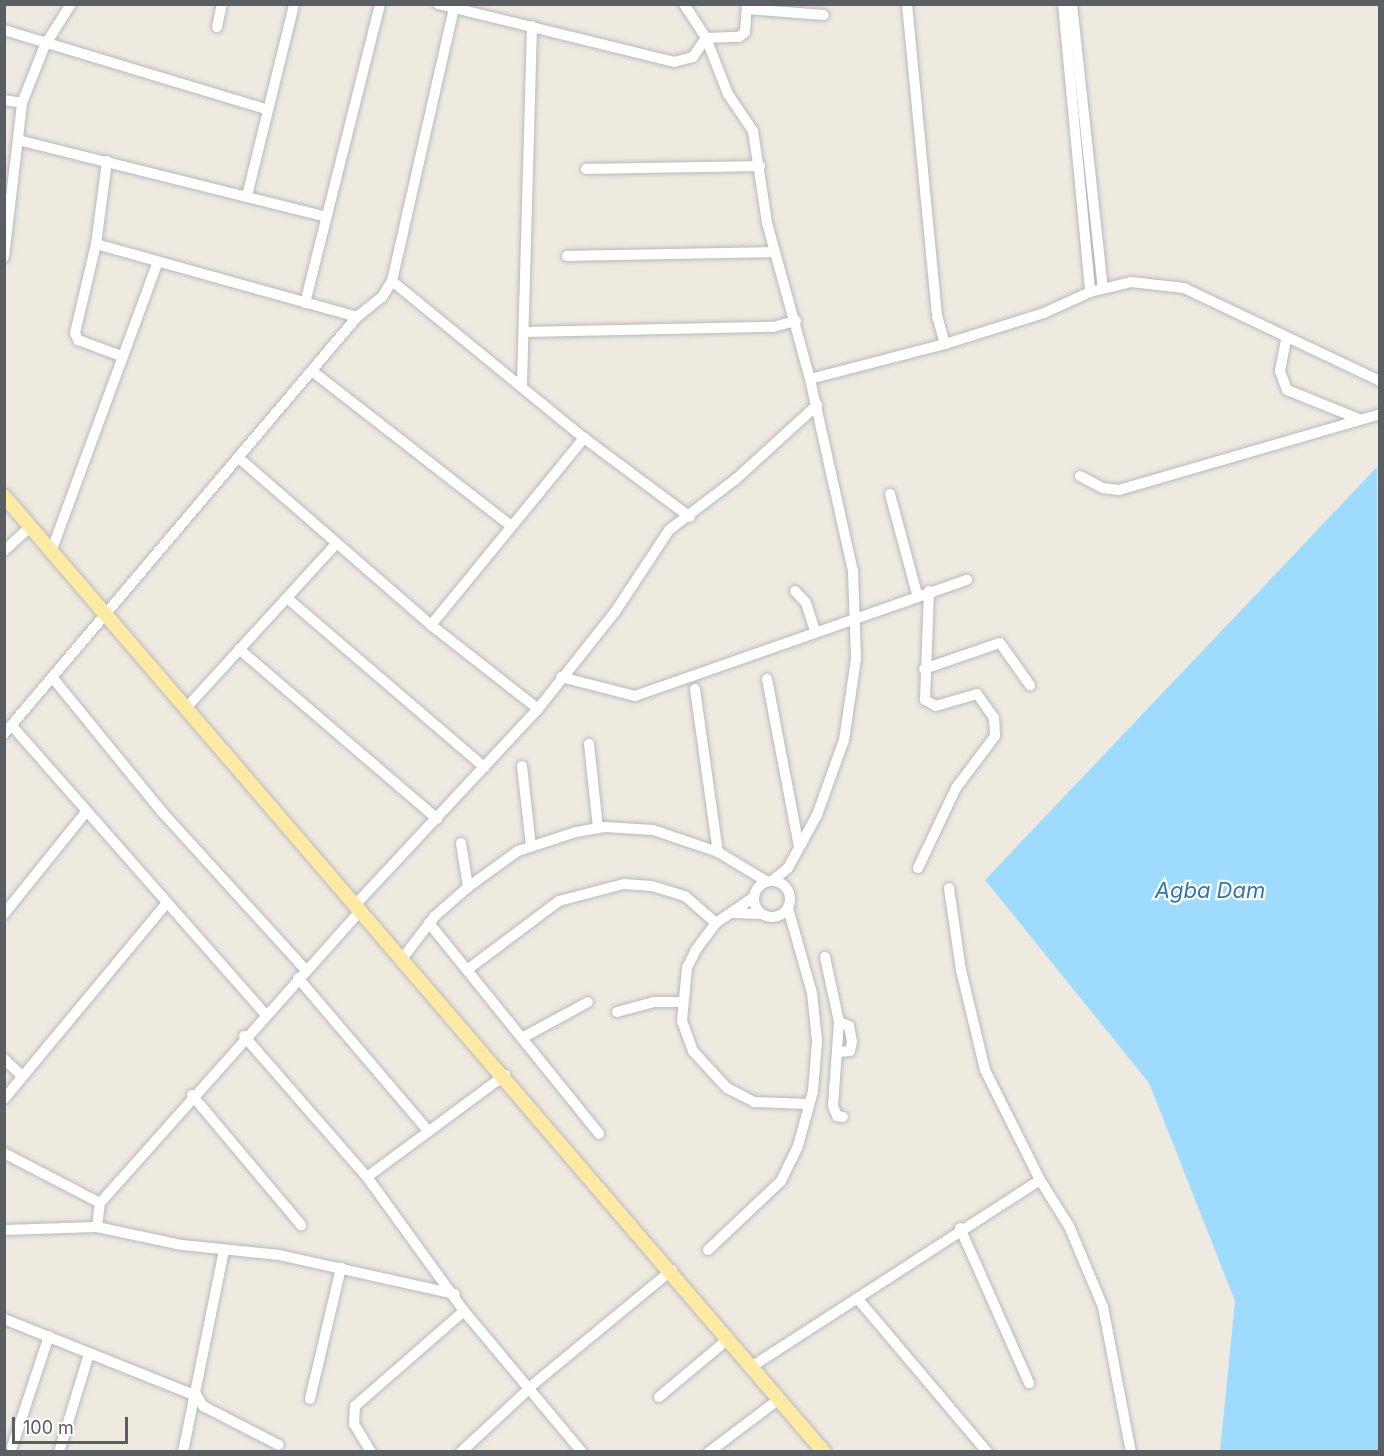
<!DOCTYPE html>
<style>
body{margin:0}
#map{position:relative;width:1384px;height:1456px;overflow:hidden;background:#eeeae0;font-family:Inter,sans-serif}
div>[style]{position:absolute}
.water>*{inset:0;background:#9edbff}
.roads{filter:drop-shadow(0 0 2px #b6b9be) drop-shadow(0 0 2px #b6b9be)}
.minor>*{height:10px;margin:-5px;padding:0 5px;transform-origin:5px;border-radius:5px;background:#fff}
.minor>.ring{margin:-5px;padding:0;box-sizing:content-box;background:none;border:10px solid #fff;border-radius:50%}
.major>*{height:14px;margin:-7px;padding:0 7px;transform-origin:7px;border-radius:7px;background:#ffeaa3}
span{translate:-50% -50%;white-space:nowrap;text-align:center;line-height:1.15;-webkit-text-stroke:4.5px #fff;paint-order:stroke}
.water-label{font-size:22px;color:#3178b1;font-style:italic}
.frame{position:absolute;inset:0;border:6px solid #595e63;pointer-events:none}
.scale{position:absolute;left:12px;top:1417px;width:116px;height:27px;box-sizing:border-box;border:3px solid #595e63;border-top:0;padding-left:8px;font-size:18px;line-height:21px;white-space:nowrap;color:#595e63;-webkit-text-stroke:4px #fff;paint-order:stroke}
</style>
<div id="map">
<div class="water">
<div style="clip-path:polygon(1377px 467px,1379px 1451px,1220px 1451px,1235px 1301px,1149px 1083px,985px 880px)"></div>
</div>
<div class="roads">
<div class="minor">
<div style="left:438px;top:4px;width:243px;rotate:13.8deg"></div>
<div style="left:674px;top:62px;width:20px;rotate:-15deg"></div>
<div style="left:693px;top:57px;width:23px;rotate:-56deg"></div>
<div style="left:706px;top:38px;width:33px;rotate:-2deg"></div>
<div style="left:739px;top:37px;width:8px;rotate:-40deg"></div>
<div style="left:745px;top:32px;width:28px;rotate:-86deg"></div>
<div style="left:684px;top:4px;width:40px;rotate:57.1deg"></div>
<div style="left:706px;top:38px;width:60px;rotate:68.6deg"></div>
<div style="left:728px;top:94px;width:45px;rotate:56deg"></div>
<div style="left:753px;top:131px;width:93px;rotate:81.3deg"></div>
<div style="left:767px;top:223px;width:162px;rotate:74.6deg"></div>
<div style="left:810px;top:379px;width:197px;rotate:77.4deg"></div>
<div style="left:853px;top:571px;width:88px;rotate:88deg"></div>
<div style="left:856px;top:659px;width:82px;rotate:98.4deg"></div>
<div style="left:844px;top:740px;width:80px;rotate:109.8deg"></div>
<div style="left:817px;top:815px;width:60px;rotate:118.7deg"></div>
<div style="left:788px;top:868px;width:19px;rotate:141deg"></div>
<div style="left:907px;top:4px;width:313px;rotate:84.5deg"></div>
<div style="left:937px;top:316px;width:29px;rotate:74deg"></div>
<div style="left:1063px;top:4px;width:289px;rotate:84.6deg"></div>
<div style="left:1072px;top:4px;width:286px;rotate:83.8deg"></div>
<div style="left:747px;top:9px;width:77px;rotate:4.5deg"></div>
<div style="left:217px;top:27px;width:24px;rotate:-78deg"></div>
<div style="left:4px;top:30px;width:274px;rotate:16.8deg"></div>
<div style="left:4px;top:100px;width:18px;rotate:9deg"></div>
<div style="left:18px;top:140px;width:314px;rotate:14deg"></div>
<div style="left:107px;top:161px;width:84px;rotate:97.5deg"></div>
<div style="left:96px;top:244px;width:91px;rotate:103.3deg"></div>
<div style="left:75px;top:333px;width:8px;rotate:67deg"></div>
<div style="left:78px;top:340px;width:46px;rotate:20.4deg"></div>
<div style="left:586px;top:169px;width:174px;rotate:-1deg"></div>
<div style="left:247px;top:196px;width:198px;rotate:-76.2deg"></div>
<div style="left:96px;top:244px;width:271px;rotate:15.6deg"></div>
<div style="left:567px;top:256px;width:207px;rotate:-1.1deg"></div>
<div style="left:4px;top:257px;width:155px;rotate:-83.3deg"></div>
<div style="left:22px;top:103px;width:62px;rotate:-68.4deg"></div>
<div style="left:45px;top:45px;width:49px;rotate:-57.6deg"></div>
<div style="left:392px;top:281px;width:248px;rotate:39.3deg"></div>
<div style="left:584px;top:438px;width:132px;rotate:36.7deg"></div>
<div style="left:305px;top:303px;width:308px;rotate:-75.9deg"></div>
<div style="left:526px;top:332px;width:247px;rotate:-1.2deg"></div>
<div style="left:773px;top:327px;width:24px;rotate:-15deg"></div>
<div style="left:1286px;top:340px;width:32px;rotate:101deg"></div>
<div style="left:1280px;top:371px;width:20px;rotate:70deg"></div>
<div style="left:1287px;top:390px;width:78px;rotate:21.9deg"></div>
<div style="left:312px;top:371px;width:252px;rotate:37.9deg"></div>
<div style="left:810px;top:379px;width:139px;rotate:-14.5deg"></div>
<div style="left:945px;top:344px;width:104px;rotate:-17.4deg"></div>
<div style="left:1044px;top:313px;width:51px;rotate:-24.5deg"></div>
<div style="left:1090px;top:292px;width:42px;rotate:-13.7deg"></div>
<div style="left:1131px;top:282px;width:53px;rotate:6.5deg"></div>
<div style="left:1184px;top:288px;width:217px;rotate:25.4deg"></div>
<div style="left:522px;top:384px;width:358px;rotate:-88.4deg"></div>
<div style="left:239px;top:458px;width:254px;rotate:41deg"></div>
<div style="left:431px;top:625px;width:136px;rotate:38.1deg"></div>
<div style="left:1080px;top:476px;width:26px;rotate:28deg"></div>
<div style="left:1103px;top:488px;width:16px;rotate:7deg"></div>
<div style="left:1119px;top:490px;width:272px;rotate:-16.2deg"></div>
<div style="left:890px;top:494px;width:104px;rotate:74.9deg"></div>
<div style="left:4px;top:551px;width:35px;rotate:-43deg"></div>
<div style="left:51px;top:552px;width:307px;rotate:-69.8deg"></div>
<div style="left:795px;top:591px;width:16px;rotate:47deg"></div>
<div style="left:806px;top:603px;width:29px;rotate:72deg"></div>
<div style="left:287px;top:598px;width:260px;rotate:40.6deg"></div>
<div style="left:431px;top:625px;width:242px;rotate:-50.7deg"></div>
<div style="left:239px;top:649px;width:261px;rotate:40.6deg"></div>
<div style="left:924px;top:669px;width:80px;rotate:-18.9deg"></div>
<div style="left:1000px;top:643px;width:52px;rotate:54.5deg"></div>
<div style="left:52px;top:677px;width:176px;rotate:50.8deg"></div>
<div style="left:163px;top:813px;width:212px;rotate:47.7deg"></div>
<div style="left:561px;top:677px;width:76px;rotate:14.4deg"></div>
<div style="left:635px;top:696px;width:352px;rotate:-19.3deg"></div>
<div style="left:767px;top:679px;width:171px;rotate:79.2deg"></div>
<div style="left:695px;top:689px;width:165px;rotate:82deg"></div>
<div style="left:187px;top:707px;width:222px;rotate:-47.6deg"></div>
<div style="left:13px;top:727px;width:382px;rotate:48.7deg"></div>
<div style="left:4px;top:734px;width:546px;rotate:-49.75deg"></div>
<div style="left:357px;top:317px;width:32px;rotate:-39deg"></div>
<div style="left:382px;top:297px;width:19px;rotate:-58deg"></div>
<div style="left:392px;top:281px;width:280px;rotate:-77.2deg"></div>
<div style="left:589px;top:744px;width:84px;rotate:83.9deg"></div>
<div style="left:522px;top:766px;width:81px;rotate:83.6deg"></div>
<div style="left:461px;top:843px;width:45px;rotate:81deg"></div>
<div style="left:918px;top:868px;width:89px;rotate:-64.6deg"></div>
<div style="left:956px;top:788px;width:65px;rotate:-53.1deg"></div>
<div style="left:995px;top:736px;width:18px;rotate:-93deg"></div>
<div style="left:994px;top:718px;width:29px;rotate:-125deg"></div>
<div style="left:977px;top:694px;width:43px;rotate:163.7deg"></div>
<div style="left:936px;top:706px;width:13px;rotate:-151deg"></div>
<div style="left:925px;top:700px;width:109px;rotate:-87.9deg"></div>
<div class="ring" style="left:754px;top:881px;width:26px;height:26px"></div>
<div style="left:949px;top:888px;width:83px;rotate:81.7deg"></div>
<div style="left:961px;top:970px;width:103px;rotate:76.5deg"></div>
<div style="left:985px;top:1070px;width:123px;rotate:63.4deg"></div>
<div style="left:1040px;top:1180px;width:54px;rotate:57.8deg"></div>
<div style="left:1069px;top:1226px;width:88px;rotate:67.2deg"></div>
<div style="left:1103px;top:1307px;width:148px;rotate:79.1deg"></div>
<div style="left:754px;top:897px;width:46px;rotate:145.6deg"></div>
<div style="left:716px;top:923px;width:34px;rotate:127deg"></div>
<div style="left:696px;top:950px;width:20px;rotate:117deg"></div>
<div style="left:687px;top:968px;width:53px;rotate:95.4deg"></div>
<div style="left:682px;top:1021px;width:32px;rotate:70deg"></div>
<div style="left:693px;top:1051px;width:50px;rotate:47.4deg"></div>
<div style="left:727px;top:1088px;width:30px;rotate:27deg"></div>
<div style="left:754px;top:1102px;width:55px;rotate:2.1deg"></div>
<div style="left:356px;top:904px;width:267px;rotate:-47deg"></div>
<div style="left:538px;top:709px;width:124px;rotate:-51.6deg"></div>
<div style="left:615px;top:612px;width:98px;rotate:-56.6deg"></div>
<div style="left:669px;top:530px;width:84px;rotate:-37.3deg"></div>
<div style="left:736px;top:479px;width:110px;rotate:-42.4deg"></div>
<div style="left:733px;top:913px;width:29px;rotate:2deg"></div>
<div style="left:4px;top:914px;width:131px;rotate:-51.2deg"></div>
<div style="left:429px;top:923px;width:271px;rotate:51.1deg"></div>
<div style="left:825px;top:957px;width:66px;rotate:77.8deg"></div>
<div style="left:839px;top:1022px;width:84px;rotate:94.1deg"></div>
<div style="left:833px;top:1106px;width:11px;rotate:68deg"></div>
<div style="left:837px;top:1116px;width:6px;rotate:9deg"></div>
<div style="left:402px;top:959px;width:54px;rotate:-52.5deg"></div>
<div style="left:435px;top:916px;width:44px;rotate:-41.3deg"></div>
<div style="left:468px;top:887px;width:62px;rotate:-35.8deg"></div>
<div style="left:518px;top:851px;width:61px;rotate:-18.1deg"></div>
<div style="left:576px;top:832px;width:29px;rotate:-10deg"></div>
<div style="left:605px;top:827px;width:48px;rotate:3.6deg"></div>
<div style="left:653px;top:830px;width:69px;rotate:18.7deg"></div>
<div style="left:718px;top:852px;width:56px;rotate:31.1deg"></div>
<div style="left:467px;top:970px;width:115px;rotate:-36.9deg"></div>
<div style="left:559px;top:901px;width:67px;rotate:-14.7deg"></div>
<div style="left:624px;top:884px;width:28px;rotate:4deg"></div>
<div style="left:652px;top:886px;width:34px;rotate:17deg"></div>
<div style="left:685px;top:896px;width:41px;rotate:41.1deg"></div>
<div style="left:298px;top:978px;width:201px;rotate:49.6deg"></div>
<div style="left:617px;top:1012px;width:38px;rotate:-15deg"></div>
<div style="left:654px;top:1002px;width:28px"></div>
<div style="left:839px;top:1022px;width:11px;rotate:22deg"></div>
<div style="left:849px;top:1026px;width:16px;rotate:79deg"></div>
<div style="left:852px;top:1042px;width:9px;rotate:103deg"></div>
<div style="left:850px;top:1051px;width:11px;rotate:175deg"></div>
<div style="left:244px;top:1036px;width:187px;rotate:48.9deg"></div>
<div style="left:367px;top:1177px;width:165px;rotate:54.1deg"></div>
<div style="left:464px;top:1311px;width:184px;rotate:50.1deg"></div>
<div style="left:522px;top:1038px;width:75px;rotate:-28.6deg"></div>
<div style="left:4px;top:1059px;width:25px;rotate:43deg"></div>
<div style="left:192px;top:1095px;width:170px;rotate:50deg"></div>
<div style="left:4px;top:1099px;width:254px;rotate:-50.3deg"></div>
<div style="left:4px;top:1153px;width:108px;rotate:27.5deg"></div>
<div style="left:367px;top:1177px;width:172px;rotate:-36.5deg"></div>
<div style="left:97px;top:1227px;width:87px;rotate:12deg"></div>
<div style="left:182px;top:1245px;width:98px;rotate:5.9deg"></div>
<div style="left:279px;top:1255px;width:180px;rotate:12.5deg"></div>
<div style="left:960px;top:1228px;width:170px;rotate:66deg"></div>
<div style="left:4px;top:1230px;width:93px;rotate:-1.8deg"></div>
<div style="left:97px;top:1227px;width:24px;rotate:-83deg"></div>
<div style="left:100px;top:1203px;width:392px;rotate:-48.3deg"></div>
<div style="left:708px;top:1250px;width:100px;rotate:-43.4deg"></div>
<div style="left:781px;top:1181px;width:39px;rotate:-64deg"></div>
<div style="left:798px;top:1146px;width:57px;rotate:-74.7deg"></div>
<div style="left:813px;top:1091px;width:50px;rotate:-85.4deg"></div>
<div style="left:817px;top:1041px;width:48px;rotate:-95.9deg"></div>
<div style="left:812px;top:993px;width:88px;rotate:-105.8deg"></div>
<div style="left:857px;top:1298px;width:202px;rotate:49.8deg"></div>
<div style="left:4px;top:1319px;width:208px;rotate:21.8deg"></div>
<div style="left:197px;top:1396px;width:12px;rotate:59deg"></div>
<div style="left:203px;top:1406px;width:85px;rotate:27.2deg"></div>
<div style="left:751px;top:1367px;width:344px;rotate:-32.9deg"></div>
<div style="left:530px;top:1387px;width:184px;rotate:-39.5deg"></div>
<div style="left:659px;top:1397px;width:90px;rotate:-40deg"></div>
<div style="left:310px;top:1399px;width:135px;rotate:-76.7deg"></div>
<div style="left:12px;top:1447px;width:117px;rotate:-71.6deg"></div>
<div style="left:59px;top:1452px;width:102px;rotate:-73deg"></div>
<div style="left:183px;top:1452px;width:205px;rotate:-78.5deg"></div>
<div style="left:371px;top:1452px;width:33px;rotate:-121deg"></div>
<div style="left:354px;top:1424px;width:18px;rotate:-87deg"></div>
<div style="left:355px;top:1406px;width:145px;rotate:-41.1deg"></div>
<div style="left:461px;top:1452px;width:96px;rotate:-42.9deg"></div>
<div style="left:709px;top:1452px;width:88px;rotate:-37.1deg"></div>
</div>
<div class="major">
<div style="left:4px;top:496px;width:1259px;rotate:49.38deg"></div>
</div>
</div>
<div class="water-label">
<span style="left:1210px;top:891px">Agba Dam</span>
</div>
<div class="frame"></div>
<div class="scale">100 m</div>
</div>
